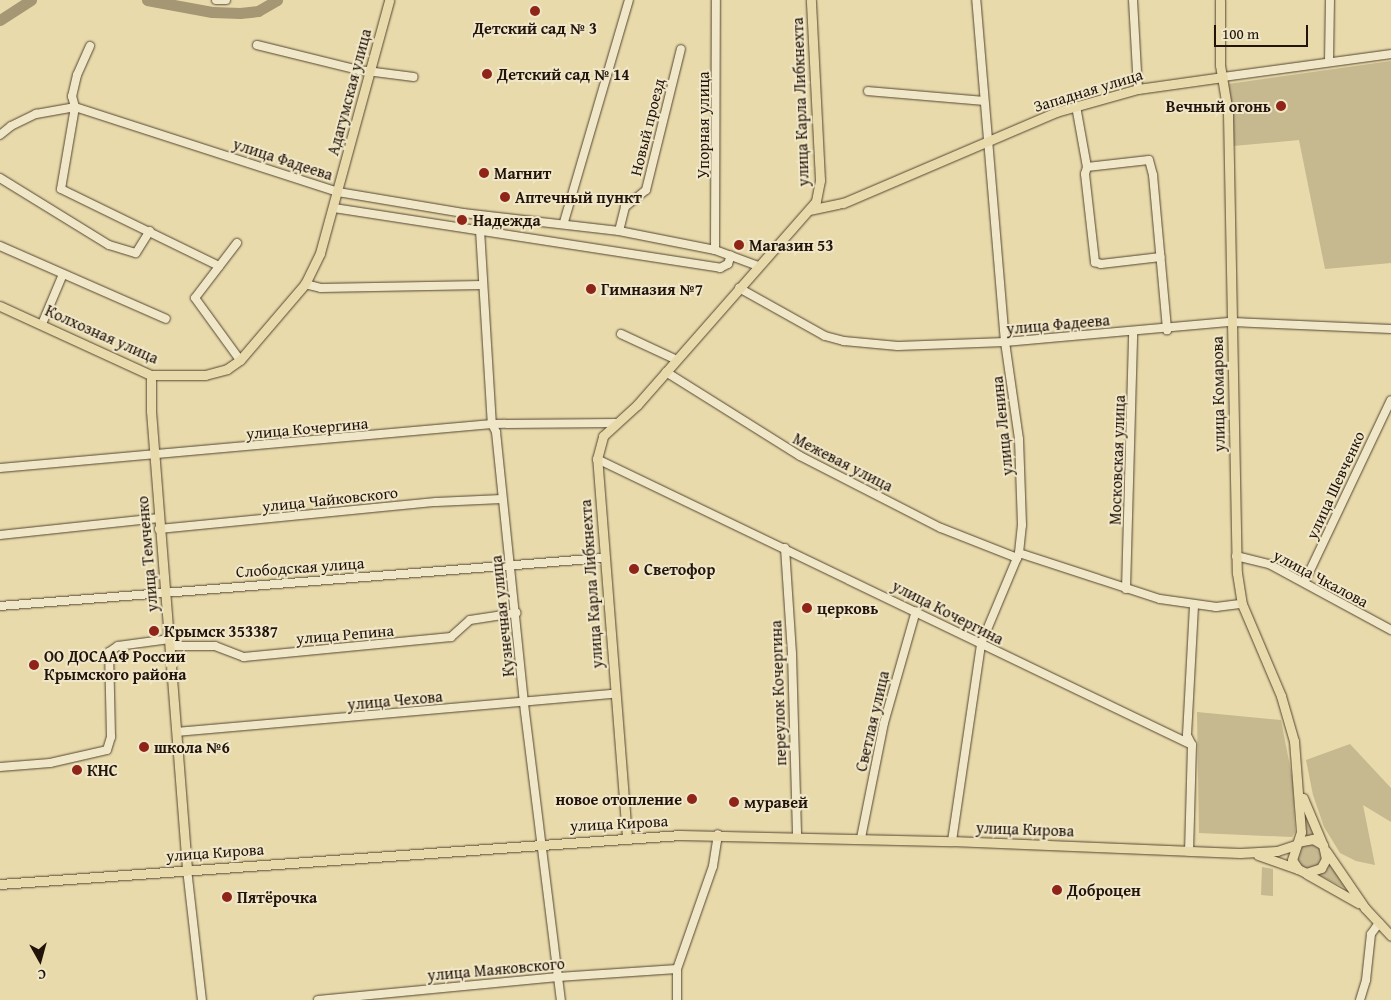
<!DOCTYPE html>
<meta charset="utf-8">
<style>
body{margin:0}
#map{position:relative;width:1391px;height:1000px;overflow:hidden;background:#e8daaa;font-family:"Gentium Book Plus",serif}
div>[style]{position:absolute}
.green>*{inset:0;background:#c6b88f}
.round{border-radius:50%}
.river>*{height:11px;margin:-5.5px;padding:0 5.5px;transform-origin:5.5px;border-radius:5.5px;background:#a59674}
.roads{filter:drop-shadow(0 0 1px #544533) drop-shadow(0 0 1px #544533)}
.minor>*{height:8px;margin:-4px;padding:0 4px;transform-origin:4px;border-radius:4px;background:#f0e7c8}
.major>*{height:9px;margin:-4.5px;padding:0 4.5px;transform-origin:4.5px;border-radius:4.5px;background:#e8daaa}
.dots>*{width:14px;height:14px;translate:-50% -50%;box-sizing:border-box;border:2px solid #f0e7c8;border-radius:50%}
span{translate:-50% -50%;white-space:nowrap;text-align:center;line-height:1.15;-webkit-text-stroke:4px #f0e7c8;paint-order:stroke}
.poi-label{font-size:16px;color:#22130b;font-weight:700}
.left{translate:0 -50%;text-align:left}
.right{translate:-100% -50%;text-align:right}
.street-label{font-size:16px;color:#22130b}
.north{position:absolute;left:15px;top:935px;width:50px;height:50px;-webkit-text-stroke:4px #f0e7c8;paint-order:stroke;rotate:173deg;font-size:14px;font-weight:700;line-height:20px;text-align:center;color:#22130b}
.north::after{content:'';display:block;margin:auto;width:18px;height:22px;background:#22130b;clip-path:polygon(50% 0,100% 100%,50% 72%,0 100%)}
.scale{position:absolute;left:1214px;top:25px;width:94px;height:22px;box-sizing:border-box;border:2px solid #22130b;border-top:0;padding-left:6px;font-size:15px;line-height:18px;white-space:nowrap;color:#22130b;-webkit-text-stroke:4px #f0e7c8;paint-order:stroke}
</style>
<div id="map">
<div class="green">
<div style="clip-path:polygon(1391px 61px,1391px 263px,1325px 269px,1299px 140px,1233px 146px,1228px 84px)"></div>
<div style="clip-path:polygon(1197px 712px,1281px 720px,1293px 782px,1295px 832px,1292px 837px,1199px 833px)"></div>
<div style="clip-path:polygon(1350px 744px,1391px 788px,1391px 822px,1363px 805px,1375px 865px,1356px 861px,1340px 853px,1324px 827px,1313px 795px,1306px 760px)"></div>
<div style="clip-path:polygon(1305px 813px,1316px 838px,1303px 836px)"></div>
<div class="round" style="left:1296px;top:842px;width:26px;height:26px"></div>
<div style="clip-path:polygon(1328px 862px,1345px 886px,1345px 888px,1317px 874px)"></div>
<div style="clip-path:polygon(1262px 867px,1273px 869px,1273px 896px,1261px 895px)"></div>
</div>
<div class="river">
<div style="left:147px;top:0;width:66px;rotate:10.5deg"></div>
<div style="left:212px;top:12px;width:28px;rotate:2deg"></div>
<div style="left:240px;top:13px;width:18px;rotate:-6deg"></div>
<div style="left:258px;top:11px;width:22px;rotate:-30deg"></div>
<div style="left:0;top:20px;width:37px;rotate:-33deg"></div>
</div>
<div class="roads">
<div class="minor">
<div style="left:216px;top:0;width:10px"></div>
<div style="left:1133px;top:0;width:89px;rotate:86.8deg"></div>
<div style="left:257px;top:45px;width:105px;rotate:13.8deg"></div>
<div style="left:359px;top:70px;width:55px;rotate:7.3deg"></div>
<div style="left:90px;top:46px;width:32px;rotate:114deg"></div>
<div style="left:77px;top:75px;width:22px;rotate:103deg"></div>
<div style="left:72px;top:96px;width:11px;rotate:75deg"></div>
<div style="left:75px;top:107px;width:83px;rotate:99.7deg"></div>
<div style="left:61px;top:189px;width:176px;rotate:26deg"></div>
<div style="left:1329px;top:62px;width:62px;rotate:-89.1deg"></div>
<div style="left:1223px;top:77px;width:170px;rotate:-7.8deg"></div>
<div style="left:868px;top:91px;width:116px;rotate:4.9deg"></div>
<div style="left:1076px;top:106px;width:62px;rotate:79.8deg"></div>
<div style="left:1087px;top:167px;width:7px;rotate:106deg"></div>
<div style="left:1085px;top:174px;width:89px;rotate:83.5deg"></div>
<div style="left:1095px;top:262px;width:6px;rotate:18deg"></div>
<div style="left:1101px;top:264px;width:60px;rotate:-6.7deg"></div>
<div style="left:0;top:135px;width:14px;rotate:-39deg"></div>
<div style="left:11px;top:126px;width:28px;rotate:-26deg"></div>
<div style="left:36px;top:114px;width:40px;rotate:-10deg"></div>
<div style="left:75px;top:107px;width:276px;rotate:17.9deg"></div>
<div style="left:338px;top:192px;width:127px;rotate:9.5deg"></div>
<div style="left:463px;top:213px;width:157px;rotate:6.6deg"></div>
<div style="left:619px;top:231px;width:98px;rotate:11.2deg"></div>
<div style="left:715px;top:250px;width:46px;rotate:20.4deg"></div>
<div style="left:1087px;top:167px;width:62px;rotate:-6.4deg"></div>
<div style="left:1149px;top:160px;width:16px;rotate:75deg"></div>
<div style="left:1153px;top:175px;width:156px;rotate:84.8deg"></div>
<div style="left:0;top:178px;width:128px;rotate:31.6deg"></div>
<div style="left:109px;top:245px;width:28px;rotate:17deg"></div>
<div style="left:136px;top:253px;width:26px;rotate:-58deg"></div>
<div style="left:334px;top:208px;width:391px;rotate:8.8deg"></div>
<div style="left:720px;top:268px;width:9px;rotate:-27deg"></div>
<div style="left:728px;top:264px;width:9px;rotate:-72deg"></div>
<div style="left:564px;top:222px;width:231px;rotate:-73.7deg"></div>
<div style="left:480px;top:230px;width:194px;rotate:86.5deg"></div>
<div style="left:492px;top:424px;width:9px;rotate:63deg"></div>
<div style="left:496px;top:432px;width:273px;rotate:84.1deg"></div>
<div style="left:524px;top:704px;width:298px;rotate:82.9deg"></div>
<div style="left:619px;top:231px;width:25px;rotate:-76deg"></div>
<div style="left:625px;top:207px;width:27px;rotate:-39deg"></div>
<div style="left:646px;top:190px;width:145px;rotate:-76.1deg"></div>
<div style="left:237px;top:243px;width:69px;rotate:127.4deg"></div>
<div style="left:195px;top:298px;width:77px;rotate:54deg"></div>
<div style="left:0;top:246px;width:181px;rotate:23.7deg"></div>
<div style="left:715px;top:250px;width:250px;rotate:-89.8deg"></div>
<div style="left:305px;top:284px;width:16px;rotate:14deg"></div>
<div style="left:321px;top:288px;width:161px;rotate:-1.1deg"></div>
<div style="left:739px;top:288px;width:98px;rotate:29.2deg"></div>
<div style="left:825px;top:336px;width:20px;rotate:15deg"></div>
<div style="left:844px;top:341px;width:54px;rotate:5.3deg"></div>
<div style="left:898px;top:346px;width:107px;rotate:-2.1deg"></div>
<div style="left:1005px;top:342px;width:227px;rotate:-5.1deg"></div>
<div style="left:1231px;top:322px;width:160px;rotate:2.5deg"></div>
<div style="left:42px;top:324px;width:54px;rotate:-67.2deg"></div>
<div style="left:621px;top:334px;width:62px;rotate:24.9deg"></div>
<div style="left:666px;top:372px;width:158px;rotate:32.1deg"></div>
<div style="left:800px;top:456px;width:158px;rotate:27.1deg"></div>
<div style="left:941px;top:528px;width:82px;rotate:21.5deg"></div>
<div style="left:597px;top:459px;width:660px;rotate:25.67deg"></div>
<div style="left:1192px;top:745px;width:105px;rotate:91.6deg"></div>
<div style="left:0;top:468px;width:494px;rotate:-5.1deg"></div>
<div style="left:492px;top:424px;width:125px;rotate:-0.5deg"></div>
<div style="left:159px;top:529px;width:278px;rotate:-5.6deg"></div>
<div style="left:436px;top:502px;width:66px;rotate:-2.6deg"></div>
<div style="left:0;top:535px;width:160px;rotate:-6.1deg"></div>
<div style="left:785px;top:548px;width:106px;rotate:86.2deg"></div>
<div style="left:792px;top:654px;width:182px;rotate:88.4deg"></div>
<div style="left:1019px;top:553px;width:148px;rotate:18.1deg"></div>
<div style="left:1160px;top:599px;width:57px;rotate:8.1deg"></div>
<div style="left:1216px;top:607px;width:26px;rotate:-7deg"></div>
<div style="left:1236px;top:556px;width:34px;rotate:14deg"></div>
<div style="left:1269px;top:564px;width:139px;rotate:28.4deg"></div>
<div style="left:1305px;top:581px;width:200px;rotate:-64.6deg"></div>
<div style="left:1126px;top:589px;width:257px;rotate:-88.4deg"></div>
<div style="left:0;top:606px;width:605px;rotate:-4.55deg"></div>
<div style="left:170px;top:646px;width:45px"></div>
<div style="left:215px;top:646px;width:31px;rotate:21deg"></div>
<div style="left:244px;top:657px;width:208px;rotate:-5.5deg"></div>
<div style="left:451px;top:637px;width:25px;rotate:-42deg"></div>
<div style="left:470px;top:620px;width:47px;rotate:-8.7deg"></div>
<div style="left:177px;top:732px;width:440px;rotate:-5deg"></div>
<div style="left:1192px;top:745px;width:11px;rotate:-117deg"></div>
<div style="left:1187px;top:735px;width:130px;rotate:-86.9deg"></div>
<div style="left:0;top:767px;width:50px;rotate:-4.6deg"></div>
<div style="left:50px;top:763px;width:58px;rotate:-12.8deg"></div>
<div style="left:107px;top:750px;width:14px;rotate:-73deg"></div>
<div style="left:111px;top:737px;width:85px;rotate:-91.3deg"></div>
<div style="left:109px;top:652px;width:11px;rotate:-34deg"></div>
<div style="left:118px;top:646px;width:52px;rotate:-7.7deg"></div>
<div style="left:861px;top:838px;width:117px;rotate:-78.7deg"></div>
<div style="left:884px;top:723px;width:116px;rotate:-74.1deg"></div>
<div style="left:952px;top:841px;width:199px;rotate:-81.6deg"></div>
<div style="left:981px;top:644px;width:99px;rotate:-67.3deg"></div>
<div style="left:1019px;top:553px;width:28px;rotate:-84deg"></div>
<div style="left:1022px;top:525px;width:86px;rotate:-92deg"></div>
<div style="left:1019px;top:439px;width:98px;rotate:-98.2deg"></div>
<div style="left:1005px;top:342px;width:343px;rotate:-94.8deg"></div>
<div style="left:187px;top:869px;width:132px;rotate:83.5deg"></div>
<div style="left:318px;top:1000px;width:241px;rotate:-5.5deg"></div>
<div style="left:558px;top:977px;width:119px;rotate:-3.8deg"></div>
<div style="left:677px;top:1000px;width:31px;rotate:-90deg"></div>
<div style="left:677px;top:969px;width:109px;rotate:-70.7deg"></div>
<div style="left:713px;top:866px;width:32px;rotate:-81deg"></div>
<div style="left:1360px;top:1000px;width:21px;rotate:-73deg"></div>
<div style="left:1366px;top:980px;width:46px;rotate:-83.8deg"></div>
<div style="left:1371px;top:934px;width:14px;rotate:-54deg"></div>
</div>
<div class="major">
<div style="left:1220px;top:0;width:65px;rotate:90deg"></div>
<div style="left:1220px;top:65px;width:49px;rotate:80.5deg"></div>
<div style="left:1228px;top:113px;width:460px;rotate:88.9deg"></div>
<div style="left:1237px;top:573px;width:31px;rotate:81deg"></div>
<div style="left:1242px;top:604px;width:100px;rotate:67deg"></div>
<div style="left:1281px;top:696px;width:47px;rotate:73.9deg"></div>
<div style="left:1294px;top:741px;width:91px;rotate:85.6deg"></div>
<div style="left:1301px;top:832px;width:29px;rotate:108deg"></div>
<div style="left:1292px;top:860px;width:11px;rotate:56deg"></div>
<div style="left:1298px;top:869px;width:9px;rotate:27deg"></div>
<div style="left:1306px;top:873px;width:16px;rotate:-18deg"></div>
<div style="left:1321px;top:868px;width:10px;rotate:-61deg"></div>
<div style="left:1326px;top:859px;width:14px;rotate:-102deg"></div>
<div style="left:1323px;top:845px;width:12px;rotate:-149deg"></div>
<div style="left:1313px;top:839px;width:15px;rotate:169deg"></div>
<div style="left:809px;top:210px;width:35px;rotate:-12deg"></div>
<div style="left:843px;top:203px;width:232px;rotate:-23.1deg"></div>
<div style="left:1056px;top:112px;width:85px;rotate:-15.7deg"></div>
<div style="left:1138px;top:89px;width:86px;rotate:-8deg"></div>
<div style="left:0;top:306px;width:166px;rotate:24.6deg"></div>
<div style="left:151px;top:375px;width:54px"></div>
<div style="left:205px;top:375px;width:23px;rotate:-15deg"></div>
<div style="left:227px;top:369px;width:16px;rotate:-35deg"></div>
<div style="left:240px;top:360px;width:100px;rotate:-49.5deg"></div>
<div style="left:305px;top:284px;width:34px;rotate:-64deg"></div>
<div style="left:320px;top:253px;width:262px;rotate:-74.7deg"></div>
<div style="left:151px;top:375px;width:36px;rotate:90deg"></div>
<div style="left:151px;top:411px;width:459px;rotate:85.5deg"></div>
<div style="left:1303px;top:798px;width:49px;rotate:67.1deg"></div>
<div style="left:627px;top:837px;width:379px;rotate:-94.5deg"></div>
<div style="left:597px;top:459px;width:24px;rotate:-75deg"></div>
<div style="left:603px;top:436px;width:46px;rotate:-42.4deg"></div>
<div style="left:637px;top:405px;width:271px;rotate:-48.7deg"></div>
<div style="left:816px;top:201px;width:21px;rotate:-79deg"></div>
<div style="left:820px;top:180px;width:180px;rotate:-92.9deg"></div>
<div style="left:1326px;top:851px;width:69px;rotate:55.6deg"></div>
<div style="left:1365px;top:908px;width:38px;rotate:47deg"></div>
<div style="left:1258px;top:855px;width:42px;rotate:19.3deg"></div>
<div style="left:1307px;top:874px;width:59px;rotate:29.6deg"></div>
<div style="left:0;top:884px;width:682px;rotate:-4.12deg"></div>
<div style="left:680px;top:835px;width:272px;rotate:1.3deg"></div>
<div style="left:952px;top:841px;width:288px;rotate:2.4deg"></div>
<div style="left:1240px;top:853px;width:37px;rotate:-3deg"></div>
<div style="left:1277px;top:851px;width:19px;rotate:-18deg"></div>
</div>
</div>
<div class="dots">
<div style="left:535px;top:11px;background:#8f2418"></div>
<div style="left:487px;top:74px;background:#8f2418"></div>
<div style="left:1281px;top:106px;background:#8f2418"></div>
<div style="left:484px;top:173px;background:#8f2418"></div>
<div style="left:505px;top:197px;background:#8f2418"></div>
<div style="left:462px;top:220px;background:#8f2418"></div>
<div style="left:739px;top:245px;background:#8f2418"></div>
<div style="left:591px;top:289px;background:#8f2418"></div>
<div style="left:634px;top:569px;background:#8f2418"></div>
<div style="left:807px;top:608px;background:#8f2418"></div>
<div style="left:154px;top:631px;background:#8f2418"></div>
<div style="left:34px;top:665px;background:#8f2418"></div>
<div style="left:144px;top:747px;background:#8f2418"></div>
<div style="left:77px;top:770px;background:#8f2418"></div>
<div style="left:692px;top:799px;background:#8f2418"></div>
<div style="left:734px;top:802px;background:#8f2418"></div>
<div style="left:1057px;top:890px;background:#8f2418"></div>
<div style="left:227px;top:897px;background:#8f2418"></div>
</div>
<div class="poi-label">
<span style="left:535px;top:28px">Детский сад № 3</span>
<span class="left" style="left:497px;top:74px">Детский сад № 14</span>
<span class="right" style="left:1271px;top:106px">Вечный огонь</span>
<span class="left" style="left:494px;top:173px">Магнит</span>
<span class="left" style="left:515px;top:197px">Аптечный пункт</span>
<span class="left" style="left:473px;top:220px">Надежда</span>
<span class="left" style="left:749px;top:245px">Магазин 53</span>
<span class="left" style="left:601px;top:289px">Гимназия №7</span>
<span class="left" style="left:644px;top:569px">Светофор</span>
<span class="left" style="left:817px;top:608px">церковь</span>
<span class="left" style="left:164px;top:631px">Крымск 353387</span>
<span class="left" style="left:44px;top:665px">ОО ДОСААФ России<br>Крымского района</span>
<span class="left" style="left:154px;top:747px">школа №6</span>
<span class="left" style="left:87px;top:770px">КНС</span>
<span class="right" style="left:682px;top:799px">новое отопление</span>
<span class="left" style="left:744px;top:802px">муравей</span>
<span class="left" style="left:1067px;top:890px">Доброцен</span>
<span class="left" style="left:237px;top:897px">Пятёрочка</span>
</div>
<div class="street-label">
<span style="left:1088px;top:90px;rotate:-17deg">Западная улица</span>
<span style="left:349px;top:92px;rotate:-75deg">Адагумская улица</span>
<span style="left:800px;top:102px;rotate:-92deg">улица Карла Либкнехта</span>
<span style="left:703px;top:125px;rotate:-90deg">Упорная улица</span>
<span style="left:647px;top:127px;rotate:-76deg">Новый проезд</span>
<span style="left:283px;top:159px;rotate:18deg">улица Фадеева</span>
<span style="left:1058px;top:324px;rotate:-5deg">улица Фадеева</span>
<span style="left:102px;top:334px;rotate:24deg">Колхозная улица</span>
<span style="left:1218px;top:394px;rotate:-91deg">улица Комарова</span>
<span style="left:1002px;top:426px;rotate:-96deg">улица Ленина</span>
<span style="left:307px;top:428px;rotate:-5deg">улица Кочергина</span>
<span style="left:1117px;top:460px;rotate:-88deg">Московская улица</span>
<span style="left:843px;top:462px;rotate:27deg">Межевая улица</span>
<span style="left:1335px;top:485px;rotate:-65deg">улица Шевченко</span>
<span style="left:330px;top:499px;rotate:-6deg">улица Чайковского</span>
<span style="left:147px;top:554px;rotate:-95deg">улица Темченко</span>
<span style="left:300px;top:567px;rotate:-4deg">Слободская улица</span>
<span style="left:1321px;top:578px;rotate:28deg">улица Чкалова</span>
<span style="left:591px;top:584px;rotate:-94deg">улица Карла Либкнехта</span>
<span style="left:948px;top:612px;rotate:27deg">улица Кочергина</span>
<span style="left:502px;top:616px;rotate:-96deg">Кузнечная улица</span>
<span style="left:345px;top:634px;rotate:-5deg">улица Репина</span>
<span style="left:778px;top:693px;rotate:-92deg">переулок Кочергина</span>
<span style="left:395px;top:700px;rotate:-5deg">улица Чехова</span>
<span style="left:872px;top:721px;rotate:-77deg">Светлая улица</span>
<span style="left:619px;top:823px;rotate:-3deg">улица Кирова</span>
<span style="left:1025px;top:829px;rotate:2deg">улица Кирова</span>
<span style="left:215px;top:852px;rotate:-4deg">улица Кирова</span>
<span style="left:496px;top:969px;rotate:-5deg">улица Маяковского</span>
</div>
<div class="north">С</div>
<div class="scale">100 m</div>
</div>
